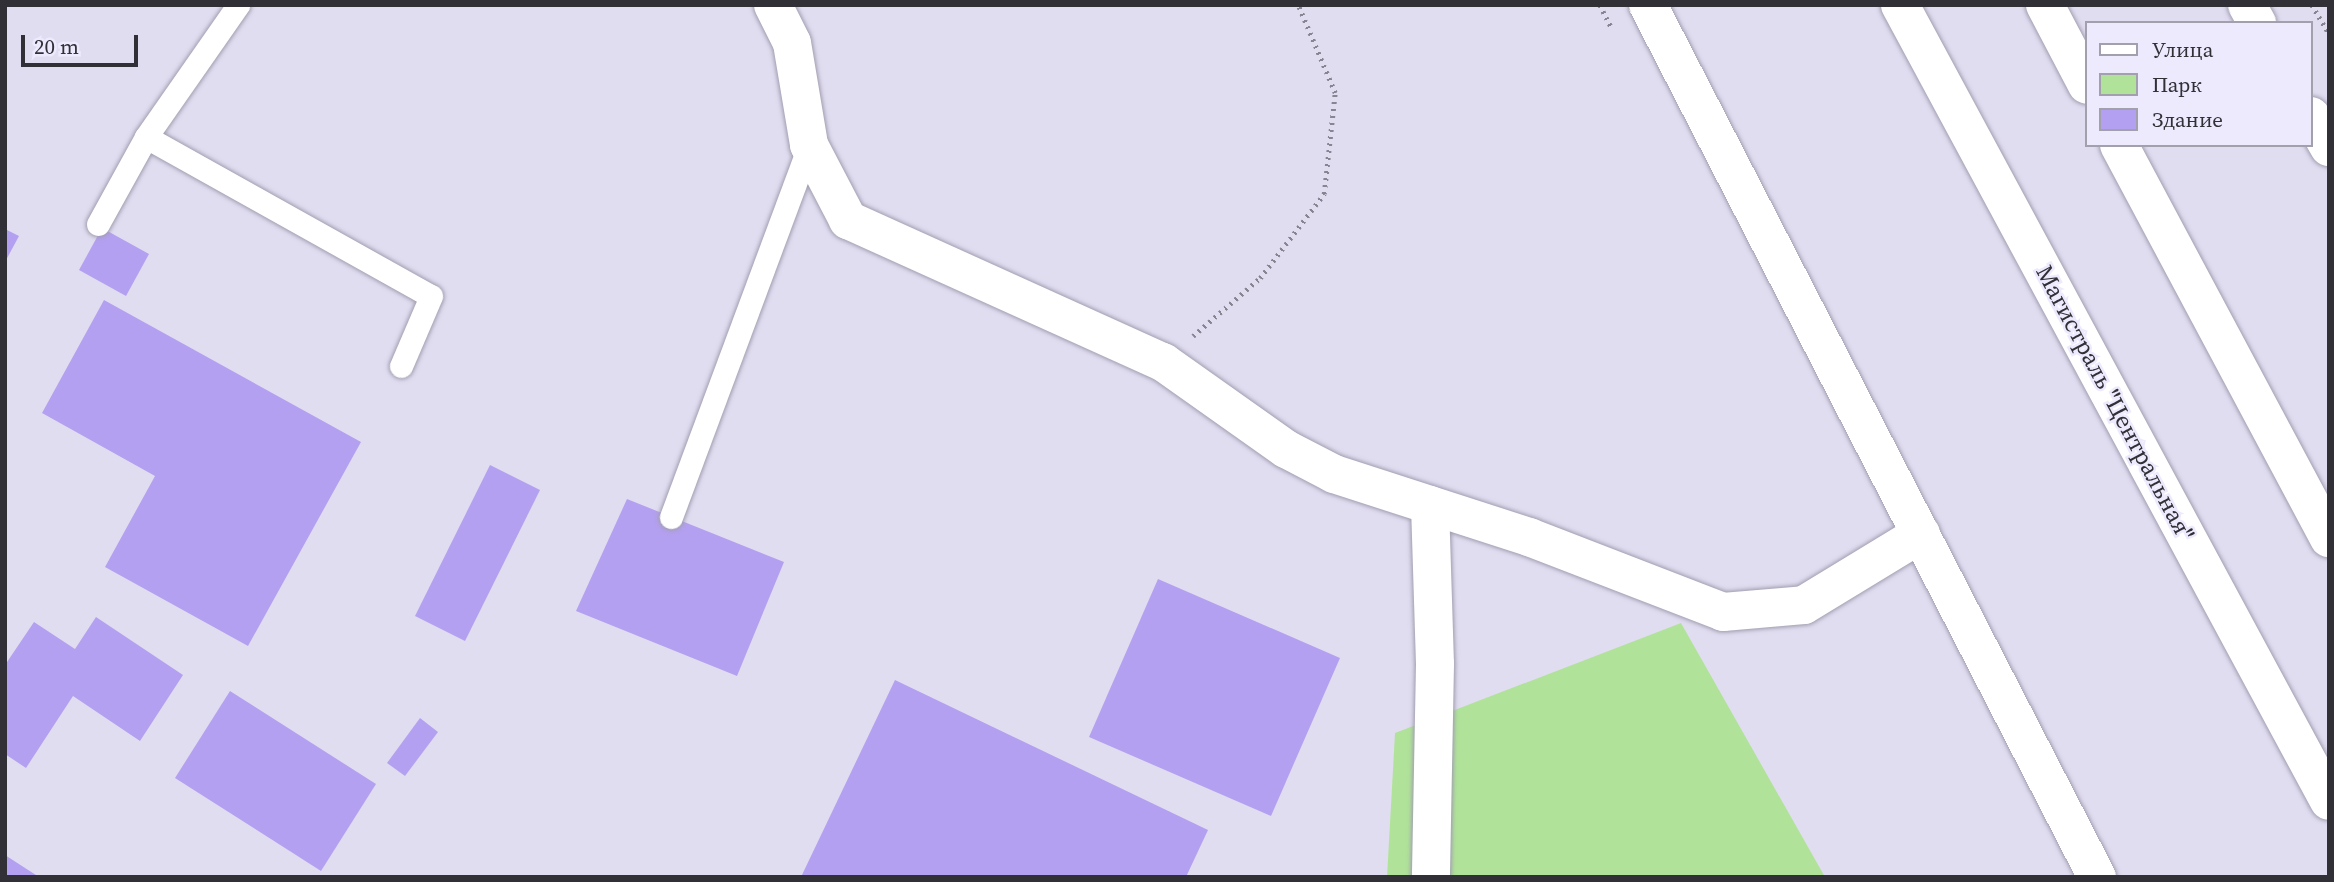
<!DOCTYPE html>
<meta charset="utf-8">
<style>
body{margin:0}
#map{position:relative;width:2334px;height:882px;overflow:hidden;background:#e1ddf1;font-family:"Source Serif 4",serif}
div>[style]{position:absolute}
.green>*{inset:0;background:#b0e399}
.building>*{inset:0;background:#b4a0f0}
.path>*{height:4.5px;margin-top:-2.25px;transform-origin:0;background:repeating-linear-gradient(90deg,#888592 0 2px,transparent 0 7px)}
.roads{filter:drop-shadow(0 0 2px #a19eb0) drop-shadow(0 0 2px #a19eb0)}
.service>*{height:23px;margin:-11.5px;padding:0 11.5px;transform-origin:11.5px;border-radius:11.5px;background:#fff}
.minor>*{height:38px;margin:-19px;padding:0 19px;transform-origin:19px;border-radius:19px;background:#fff}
.secondary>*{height:38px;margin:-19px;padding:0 19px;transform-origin:19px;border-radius:19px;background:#fff}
.primary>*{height:38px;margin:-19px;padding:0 19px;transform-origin:19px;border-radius:19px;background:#fff}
span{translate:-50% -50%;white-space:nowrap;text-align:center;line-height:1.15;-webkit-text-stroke:5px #eeeafe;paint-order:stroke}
.street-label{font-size:24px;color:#323037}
.frame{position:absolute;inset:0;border:7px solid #323037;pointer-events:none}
.legend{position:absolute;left:2085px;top:21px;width:228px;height:126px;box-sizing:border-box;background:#eeeafe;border:2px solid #a3a0ae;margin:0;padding:9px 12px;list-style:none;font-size:21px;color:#323037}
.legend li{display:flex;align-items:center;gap:14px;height:35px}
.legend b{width:35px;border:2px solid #a3a0ae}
.scale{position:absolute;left:21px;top:35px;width:117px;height:32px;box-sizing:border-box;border:4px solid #323037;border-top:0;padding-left:9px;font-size:21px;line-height:24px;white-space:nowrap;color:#323037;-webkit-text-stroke:5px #eeeafe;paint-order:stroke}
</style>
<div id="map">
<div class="green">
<div style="clip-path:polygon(1681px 623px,1825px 877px,1387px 877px,1395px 733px)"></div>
</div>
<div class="building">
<div style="clip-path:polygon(102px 228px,149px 254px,126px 296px,79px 270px)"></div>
<div style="clip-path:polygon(5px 229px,19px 236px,5px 262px)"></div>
<div style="clip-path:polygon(104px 300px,361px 442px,248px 646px,105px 567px,155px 476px,42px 413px)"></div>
<div style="clip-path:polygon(490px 465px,540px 490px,465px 641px,415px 616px)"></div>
<div style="clip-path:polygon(627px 499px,784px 562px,737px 676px,576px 611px)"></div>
<div style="clip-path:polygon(1158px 579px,1340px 658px,1271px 816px,1089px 737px)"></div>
<div style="clip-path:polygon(96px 617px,183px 675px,140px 741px,73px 696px,26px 768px,5px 754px,5px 665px,34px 622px,75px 649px)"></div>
<div style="clip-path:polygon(895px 680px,1208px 830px,1186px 877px,801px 877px)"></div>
<div style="clip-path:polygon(230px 691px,376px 784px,321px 871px,175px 778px)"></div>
<div style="clip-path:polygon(420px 718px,438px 732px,405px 776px,387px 763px)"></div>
<div style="clip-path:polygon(5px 855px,39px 877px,5px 877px)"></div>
</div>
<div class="path">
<div style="left:1600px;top:5px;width:27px;rotate:63deg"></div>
<div style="left:2312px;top:5px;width:33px;rotate:59deg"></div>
<div style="left:1193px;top:336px;width:89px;rotate:-40.9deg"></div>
<div style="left:1260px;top:278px;width:106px;rotate:-52.7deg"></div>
<div style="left:1324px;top:194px;width:102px;rotate:-83.8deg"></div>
<div style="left:1335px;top:93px;width:95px;rotate:-112.8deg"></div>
</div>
<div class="roads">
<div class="service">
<div style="left:146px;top:137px;width:326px;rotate:29.2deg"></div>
<div style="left:431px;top:296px;width:76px;rotate:113.2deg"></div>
<div style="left:98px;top:224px;width:99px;rotate:-61.1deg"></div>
<div style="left:146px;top:137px;width:161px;rotate:-55.1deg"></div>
<div style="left:671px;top:517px;width:397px;rotate:-69.6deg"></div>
</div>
<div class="minor">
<div style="left:773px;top:5px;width:42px;rotate:63.4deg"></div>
<div style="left:792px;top:43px;width:103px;rotate:80.5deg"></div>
<div style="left:809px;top:145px;width:85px;rotate:62.5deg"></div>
<div style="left:848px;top:220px;width:346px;rotate:24.3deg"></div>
<div style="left:1163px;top:362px;width:151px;rotate:35.3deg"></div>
<div style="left:1286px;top:449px;width:54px;rotate:27.5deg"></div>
<div style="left:1334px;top:474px;width:205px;rotate:17.9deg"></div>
<div style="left:1529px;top:537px;width:208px;rotate:21.1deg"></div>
<div style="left:1723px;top:612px;width:81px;rotate:-4.9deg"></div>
<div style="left:1804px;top:605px;width:137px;rotate:-31.3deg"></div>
<div style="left:1430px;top:505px;width:159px;rotate:88.2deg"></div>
<div style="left:1435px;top:664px;width:213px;rotate:91.1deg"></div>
</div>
<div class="secondary">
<div style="left:1648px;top:5px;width:981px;rotate:62.76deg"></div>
<div style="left:2247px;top:5px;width:21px;rotate:61deg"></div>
<div style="left:2311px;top:116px;width:36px;rotate:60deg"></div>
</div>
<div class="primary">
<div style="left:1900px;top:5px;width:904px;rotate:61.68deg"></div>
<div style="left:2045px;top:5px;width:90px;rotate:62.3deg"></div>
<div style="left:2119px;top:145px;width:446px;rotate:61.9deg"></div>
</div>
</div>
<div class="street-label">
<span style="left:2115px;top:403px;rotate:62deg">Магистраль "Центральная"</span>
</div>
<div class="frame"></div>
<ul class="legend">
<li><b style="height:9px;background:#fff"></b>Улица</li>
<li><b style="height:19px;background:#b0e399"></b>Парк</li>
<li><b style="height:19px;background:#b4a0f0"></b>Здание</li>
</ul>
<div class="scale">20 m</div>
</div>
